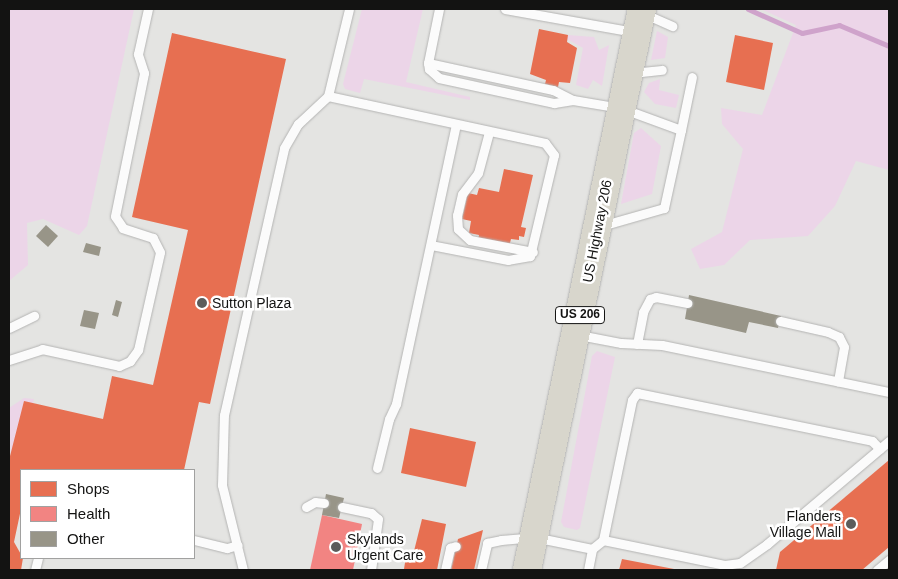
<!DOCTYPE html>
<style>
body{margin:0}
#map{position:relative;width:898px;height:579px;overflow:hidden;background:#e4e4e2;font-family:Arial,sans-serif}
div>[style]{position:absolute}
.green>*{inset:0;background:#ecd5e8}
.shops>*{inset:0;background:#e76f51}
.health>*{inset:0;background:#f28482}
.stream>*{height:5px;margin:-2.5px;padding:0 2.5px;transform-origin:2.5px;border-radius:2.5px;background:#cfa3cb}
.building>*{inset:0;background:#989588}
.roads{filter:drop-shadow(0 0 1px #b4b4b3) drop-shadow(0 0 1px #b4b4b3)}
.service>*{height:9px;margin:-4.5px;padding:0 4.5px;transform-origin:4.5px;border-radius:4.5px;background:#fbfbfb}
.trunk>*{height:28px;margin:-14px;padding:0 14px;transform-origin:14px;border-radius:14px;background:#d8d6cc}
.dots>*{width:14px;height:14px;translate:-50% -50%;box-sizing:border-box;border:2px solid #fff;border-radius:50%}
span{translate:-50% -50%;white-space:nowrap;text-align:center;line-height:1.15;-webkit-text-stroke:5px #fff;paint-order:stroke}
.shield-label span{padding:1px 4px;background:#fff;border:1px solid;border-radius:4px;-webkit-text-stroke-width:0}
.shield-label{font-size:12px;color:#131312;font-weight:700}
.street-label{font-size:14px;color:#131312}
.poi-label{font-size:14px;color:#131312}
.left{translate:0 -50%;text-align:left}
.right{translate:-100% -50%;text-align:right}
.frame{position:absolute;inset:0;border:10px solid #131312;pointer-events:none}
.legend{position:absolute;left:20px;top:469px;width:175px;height:90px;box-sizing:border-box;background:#fff;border:1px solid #a1a1a0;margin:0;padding:6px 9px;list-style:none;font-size:15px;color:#131312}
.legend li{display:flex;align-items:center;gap:10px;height:25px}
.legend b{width:25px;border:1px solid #a1a1a0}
</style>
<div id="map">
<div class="green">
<div style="clip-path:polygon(9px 9px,134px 9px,87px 226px,79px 235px,43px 219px,27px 223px,28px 265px,9px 281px)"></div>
<div style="clip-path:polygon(362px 9px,423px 9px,406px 82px,470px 97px,470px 100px,364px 79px,360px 93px,345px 89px,343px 84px)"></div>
<div style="clip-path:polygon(761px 9px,889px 9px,889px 170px,856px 161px,835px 206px,808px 236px,750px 240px,724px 265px,700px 269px,691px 249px,722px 232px,743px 149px,722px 124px,721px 108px,762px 115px,796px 25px)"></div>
<div style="clip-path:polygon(657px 31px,668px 37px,665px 58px,651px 60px)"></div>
<div style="clip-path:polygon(568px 35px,594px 37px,599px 50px,609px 45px,602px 86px,593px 80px,588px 89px,576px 85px,583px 48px,567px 39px)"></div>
<div style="clip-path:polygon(660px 79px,659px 90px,679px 95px,676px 108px,655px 104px,644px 92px,649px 83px)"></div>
<div style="clip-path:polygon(641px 128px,661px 146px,652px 194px,621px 204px,634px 133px)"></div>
<div style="clip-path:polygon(597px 351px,615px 357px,580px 528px,577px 530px,564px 527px,561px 522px,592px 356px)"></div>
<div style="clip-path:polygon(24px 398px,34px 399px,33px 404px,24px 402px,11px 461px,9px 408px)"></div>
</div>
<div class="shops">
<div style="clip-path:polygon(539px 29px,568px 35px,567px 42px,577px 48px,570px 83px,559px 82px,558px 87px,545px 84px,546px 80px,530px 74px)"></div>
<div style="clip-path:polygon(172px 33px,286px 59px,210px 404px,199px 402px,184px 470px,21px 470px,21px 509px,14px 542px,23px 558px,21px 570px,9px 570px,9px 460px,24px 401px,103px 419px,112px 376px,153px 385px,188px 230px,132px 217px)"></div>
<div style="clip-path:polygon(735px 35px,773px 43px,764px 90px,726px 82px)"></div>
<div style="clip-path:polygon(504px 169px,533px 175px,521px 227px,526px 228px,524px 237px,519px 236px,519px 240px,511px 239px,509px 247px,478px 240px,479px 235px,469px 233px,471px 221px,462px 219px,468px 193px,477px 195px,479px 188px,499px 192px)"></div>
<div style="clip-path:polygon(410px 428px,476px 442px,466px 487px,401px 473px)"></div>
<div style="clip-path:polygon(889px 460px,889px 547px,862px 570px,776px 570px,780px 552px)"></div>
<div style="clip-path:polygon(422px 519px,446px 524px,437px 570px,404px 569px,407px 550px,414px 551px)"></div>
<div style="clip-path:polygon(483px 530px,474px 570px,451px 570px,458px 539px)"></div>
<div style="clip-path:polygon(622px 559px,674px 569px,674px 570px,619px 570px)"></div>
</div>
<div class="health">
<div style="clip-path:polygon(322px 515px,362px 524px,353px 570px,310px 570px)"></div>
</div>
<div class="stream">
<div style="left:748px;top:9px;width:59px;rotate:24deg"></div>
<div style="left:802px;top:33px;width:38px;rotate:-12deg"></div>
<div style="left:839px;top:25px;width:54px;rotate:22.8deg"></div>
</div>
<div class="building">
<div style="clip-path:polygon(46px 225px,58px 236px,48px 247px,36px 236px)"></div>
<div style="clip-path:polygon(86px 243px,101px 247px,99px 256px,83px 252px)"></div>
<div style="clip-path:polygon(689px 295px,781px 316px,778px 328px,749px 322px,746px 333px,685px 319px)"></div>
<div style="clip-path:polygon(116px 300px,122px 302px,118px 317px,112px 315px)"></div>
<div style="clip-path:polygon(84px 310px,99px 313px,95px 329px,80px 326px)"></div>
<div style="clip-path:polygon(326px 494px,344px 498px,339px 518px,322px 515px)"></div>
</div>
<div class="roads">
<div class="service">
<div style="left:439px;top:9px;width:55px;rotate:101.5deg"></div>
<div style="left:428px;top:63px;width:6px;rotate:81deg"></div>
<div style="left:429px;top:69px;width:13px;rotate:42deg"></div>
<div style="left:439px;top:78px;width:118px;rotate:12.3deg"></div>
<div style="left:554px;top:103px;width:19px;rotate:-9deg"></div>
<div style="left:573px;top:100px;width:49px;rotate:9.5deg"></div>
<div style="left:621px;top:108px;width:64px;rotate:20.1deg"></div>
<div style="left:681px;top:130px;width:80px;rotate:102.3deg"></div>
<div style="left:664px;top:208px;width:66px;rotate:164.1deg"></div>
<div style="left:505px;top:9px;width:131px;rotate:10.1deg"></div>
<div style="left:645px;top:14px;width:30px;rotate:24deg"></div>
<div style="left:428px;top:63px;width:128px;rotate:12.2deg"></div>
<div style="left:553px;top:90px;width:22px;rotate:27deg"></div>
<div style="left:632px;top:73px;width:30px;rotate:-6deg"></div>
<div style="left:328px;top:96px;width:222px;rotate:12.2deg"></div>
<div style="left:545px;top:143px;width:15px;rotate:53deg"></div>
<div style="left:554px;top:155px;width:104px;rotate:103.4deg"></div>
<div style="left:530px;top:256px;width:22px;rotate:170deg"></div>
<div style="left:508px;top:260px;width:78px;rotate:-169deg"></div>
<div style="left:681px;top:130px;width:54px;rotate:-78.3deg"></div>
<div style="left:489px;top:132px;width:42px;rotate:105deg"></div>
<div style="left:478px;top:173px;width:26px;rotate:127deg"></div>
<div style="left:462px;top:194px;width:22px;rotate:103deg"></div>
<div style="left:457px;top:215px;width:14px;rotate:86deg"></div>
<div style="left:458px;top:229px;width:16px;rotate:43deg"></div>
<div style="left:470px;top:240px;width:64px;rotate:10.8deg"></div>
<div style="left:780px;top:321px;width:49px;rotate:12.9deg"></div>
<div style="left:828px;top:332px;width:12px;rotate:24deg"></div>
<div style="left:839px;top:337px;width:11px;rotate:63deg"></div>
<div style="left:844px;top:347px;width:35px;rotate:100deg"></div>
<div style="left:9px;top:328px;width:28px;rotate:-26deg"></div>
<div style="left:579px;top:335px;width:43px;rotate:10.8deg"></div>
<div style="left:621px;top:343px;width:41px;rotate:2.8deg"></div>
<div style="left:662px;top:345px;width:232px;rotate:11.7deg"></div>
<div style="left:637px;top:344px;width:33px;rotate:-79deg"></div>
<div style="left:643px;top:312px;width:15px;rotate:-62deg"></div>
<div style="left:650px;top:299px;width:6px;rotate:-18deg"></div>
<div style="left:656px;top:297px;width:32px;rotate:11deg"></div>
<div style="left:9px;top:360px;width:35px;rotate:-18deg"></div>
<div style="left:42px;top:349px;width:79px;rotate:12.4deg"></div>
<div style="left:119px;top:366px;width:12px;rotate:-24deg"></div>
<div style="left:130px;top:361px;width:14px;rotate:-54deg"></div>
<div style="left:138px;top:350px;width:100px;rotate:-77.3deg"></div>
<div style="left:160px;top:252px;width:16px;rotate:-117deg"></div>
<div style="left:153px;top:238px;width:32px;rotate:-162deg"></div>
<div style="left:123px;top:228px;width:14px;rotate:-124deg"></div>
<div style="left:115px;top:216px;width:146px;rotate:-78.5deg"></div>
<div style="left:144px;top:73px;width:20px;rotate:-108deg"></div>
<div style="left:138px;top:54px;width:46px;rotate:-77.5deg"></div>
<div style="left:377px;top:468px;width:50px;rotate:-76.2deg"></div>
<div style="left:389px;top:419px;width:17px;rotate:-65deg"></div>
<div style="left:396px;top:404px;width:286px;rotate:-77.9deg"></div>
<div style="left:306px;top:507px;width:10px;rotate:-29deg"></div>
<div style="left:315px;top:502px;width:9px;rotate:6deg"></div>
<div style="left:342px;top:507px;width:30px;rotate:12deg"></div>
<div style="left:371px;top:513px;width:9px;rotate:41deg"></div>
<div style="left:378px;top:519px;width:51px;rotate:97.8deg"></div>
<div style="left:194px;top:540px;width:34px;rotate:14deg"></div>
<div style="left:227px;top:548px;width:11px;rotate:-15deg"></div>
<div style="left:603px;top:540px;width:125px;rotate:11.6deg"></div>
<div style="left:725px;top:565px;width:15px;rotate:-8deg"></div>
<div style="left:740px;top:563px;width:33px;rotate:-35deg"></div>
<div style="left:767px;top:544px;width:160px;rotate:-40.2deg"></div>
<div style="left:35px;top:570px;width:12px;rotate:-76deg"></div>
<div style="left:243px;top:570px;width:88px;rotate:-103.9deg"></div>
<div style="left:222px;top:485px;width:70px;rotate:-88.4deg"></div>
<div style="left:224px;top:415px;width:274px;rotate:-77.3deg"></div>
<div style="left:284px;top:148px;width:28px;rotate:-60deg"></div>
<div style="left:298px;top:124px;width:41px;rotate:-43deg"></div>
<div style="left:328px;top:96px;width:89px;rotate:-76.4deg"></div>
<div style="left:445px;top:570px;width:23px;rotate:-77deg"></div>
<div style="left:450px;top:548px;width:6px;rotate:-18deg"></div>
<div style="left:481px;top:570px;width:28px;rotate:-77deg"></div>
<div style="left:487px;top:543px;width:14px;rotate:-12deg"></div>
<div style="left:501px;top:540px;width:33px;rotate:-5deg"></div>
<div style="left:534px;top:537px;width:59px;rotate:11.7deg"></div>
<div style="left:588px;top:570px;width:21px;rotate:-79deg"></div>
<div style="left:592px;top:549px;width:14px;rotate:-39deg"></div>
<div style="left:603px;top:540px;width:143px;rotate:-78.3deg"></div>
<div style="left:632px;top:400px;width:9px;rotate:-54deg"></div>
<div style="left:637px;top:393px;width:240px;rotate:11.5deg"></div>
<div style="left:872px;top:441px;width:11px;rotate:45deg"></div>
<div style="left:877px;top:570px;width:16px;rotate:-40deg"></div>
</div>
<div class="trunk">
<div style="left:527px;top:570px;width:573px;rotate:-78.42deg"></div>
</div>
</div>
<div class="dots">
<div style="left:202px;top:303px;background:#5c5c5b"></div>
<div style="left:851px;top:524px;background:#5c5c5b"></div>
<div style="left:336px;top:547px;background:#5c5c5b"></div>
</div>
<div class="shield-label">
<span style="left:580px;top:315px">US 206</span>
</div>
<div class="street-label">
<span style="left:597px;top:231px;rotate:-79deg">US Highway 206</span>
</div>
<div class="poi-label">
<span class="left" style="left:212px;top:303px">Sutton Plaza</span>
<span class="right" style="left:841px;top:524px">Flanders<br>Village Mall</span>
<span class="left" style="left:347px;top:547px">Skylands<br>Urgent Care</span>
</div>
<div class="frame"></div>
<ul class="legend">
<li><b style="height:14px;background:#e76f51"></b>Shops</li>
<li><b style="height:14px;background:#f28482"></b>Health</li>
<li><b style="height:14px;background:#989588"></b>Other</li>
</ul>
</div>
